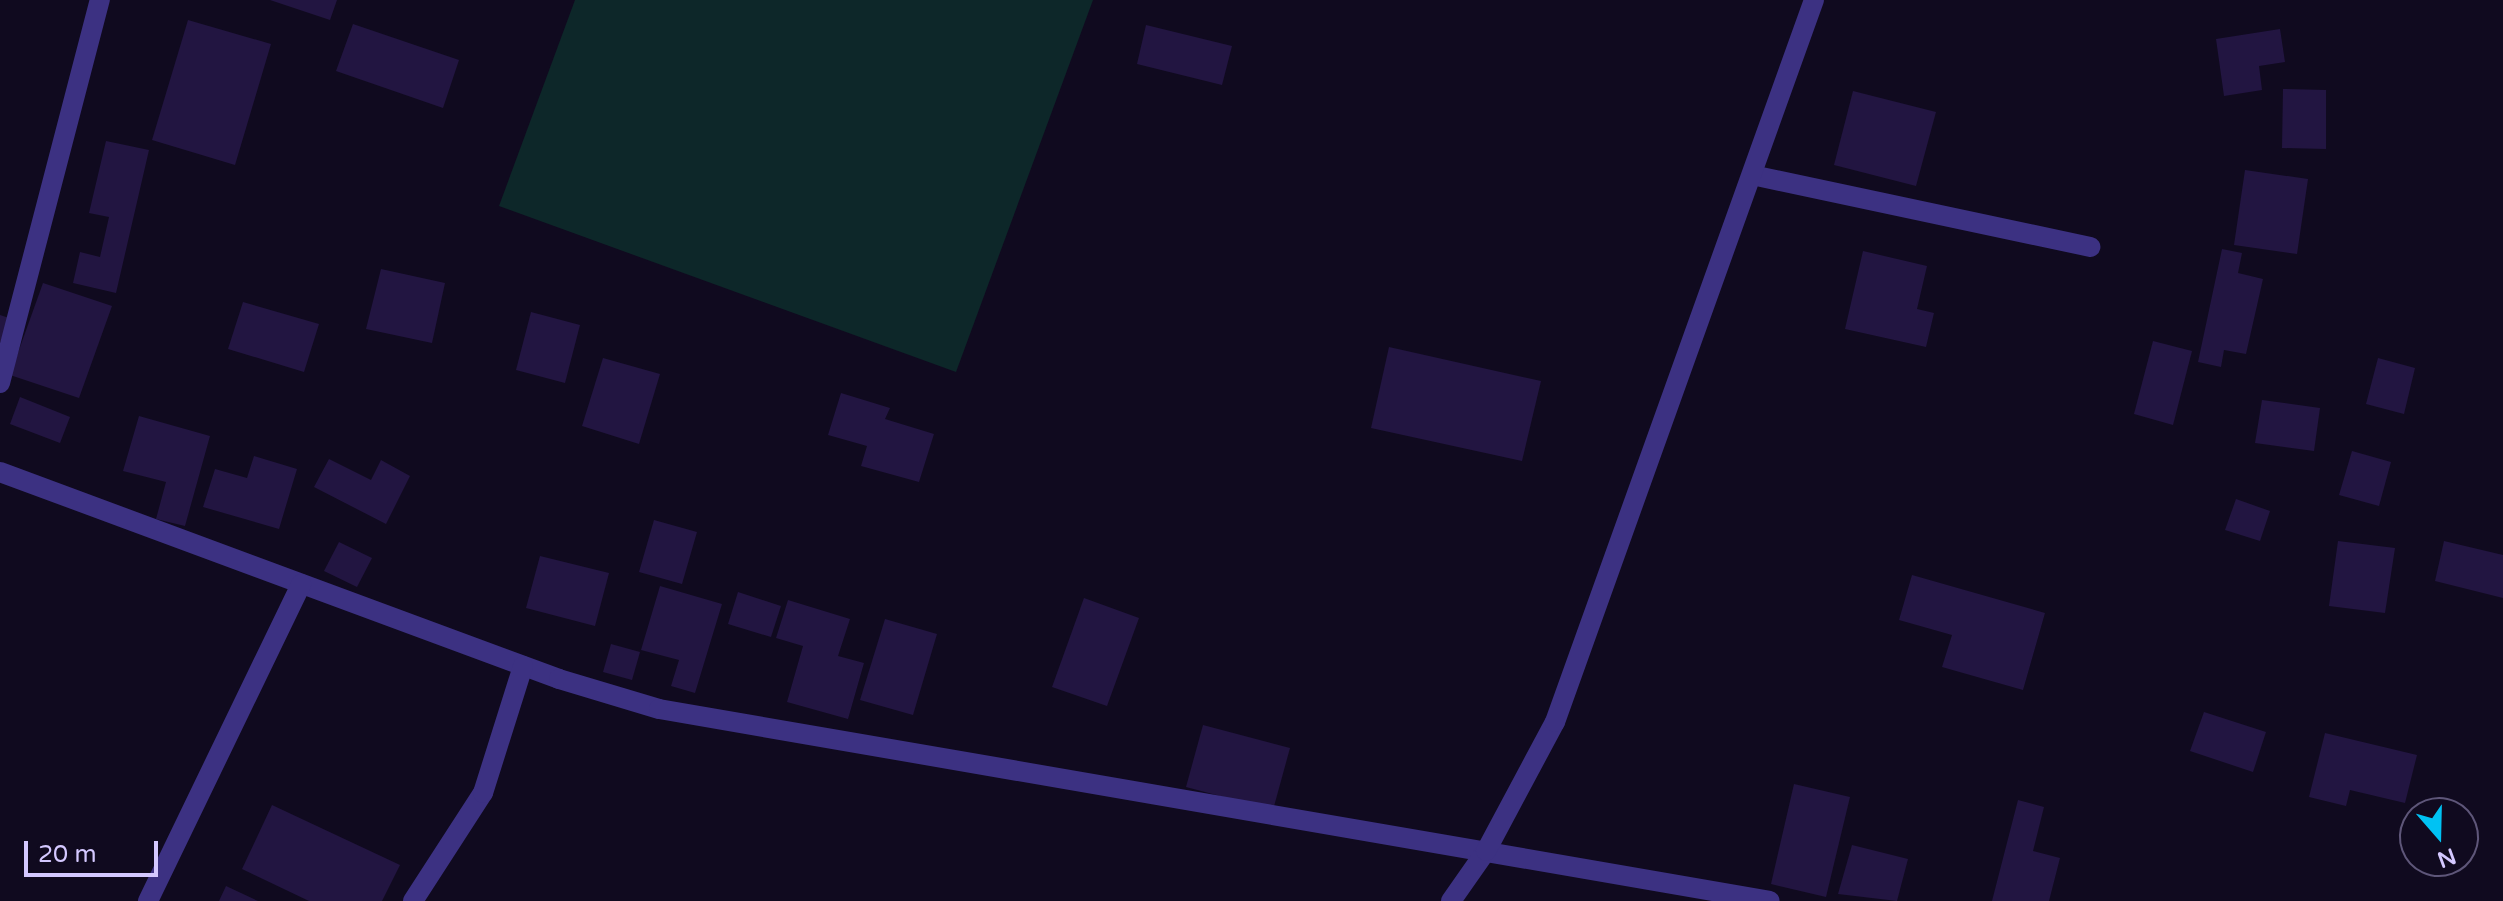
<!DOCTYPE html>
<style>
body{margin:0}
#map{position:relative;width:2503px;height:901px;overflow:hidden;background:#100a1f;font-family:"Varela Round",sans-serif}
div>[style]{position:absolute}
.green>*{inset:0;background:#0d2729}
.building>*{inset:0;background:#221541}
.minor>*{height:20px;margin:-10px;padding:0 10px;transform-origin:10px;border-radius:10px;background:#3c3182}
.tertiary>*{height:20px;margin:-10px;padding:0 10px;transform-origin:10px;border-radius:10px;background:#3c3182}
span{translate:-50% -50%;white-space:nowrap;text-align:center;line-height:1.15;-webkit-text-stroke:6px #100a1f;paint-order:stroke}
.north{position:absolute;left:2399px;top:797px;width:80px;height:80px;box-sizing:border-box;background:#100a1f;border:2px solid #5e5679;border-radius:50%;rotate:160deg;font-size:22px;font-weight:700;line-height:32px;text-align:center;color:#d4c8ff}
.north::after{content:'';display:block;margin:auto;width:28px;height:36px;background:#00c2f3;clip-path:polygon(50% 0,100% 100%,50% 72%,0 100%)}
.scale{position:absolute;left:24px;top:841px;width:134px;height:36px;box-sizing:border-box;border:4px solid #d4c8ff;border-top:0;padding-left:10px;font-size:24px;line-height:28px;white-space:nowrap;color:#d4c8ff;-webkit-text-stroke:6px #100a1f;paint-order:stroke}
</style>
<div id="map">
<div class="green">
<div style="clip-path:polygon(575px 0,1093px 0,956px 372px,499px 206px)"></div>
</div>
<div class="building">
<div style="clip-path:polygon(270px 0,337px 0,330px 20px)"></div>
<div style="clip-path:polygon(188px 20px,271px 44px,235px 165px,152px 140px)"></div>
<div style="clip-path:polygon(353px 24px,459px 60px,443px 108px,336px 71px)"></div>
<div style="clip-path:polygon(1146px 25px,1232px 46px,1222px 85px,1137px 64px)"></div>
<div style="clip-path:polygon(2280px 29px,2285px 62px,2259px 66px,2262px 90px,2224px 96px,2216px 39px)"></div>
<div style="clip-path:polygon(2283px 89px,2326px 90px,2326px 149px,2282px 148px)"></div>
<div style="clip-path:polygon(1853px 91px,1936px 112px,1916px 186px,1834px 165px)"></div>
<div style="clip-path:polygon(106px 141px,149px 150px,116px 293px,73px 283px,80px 252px,100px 257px,109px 217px,89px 213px)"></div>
<div style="clip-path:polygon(2245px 170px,2308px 179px,2297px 254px,2234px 245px)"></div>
<div style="clip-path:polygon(2222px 249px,2242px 253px,2238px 273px,2263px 279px,2246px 354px,2224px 350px,2221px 367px,2198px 362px)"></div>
<div style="clip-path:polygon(1863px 251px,1927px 266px,1917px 309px,1934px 313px,1926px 347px,1845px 329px)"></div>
<div style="clip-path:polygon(381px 269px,445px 283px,432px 343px,366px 329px)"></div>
<div style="clip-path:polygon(43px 283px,112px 306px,79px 398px,10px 375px)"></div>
<div style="clip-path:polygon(243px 302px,319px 324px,304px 372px,228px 349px)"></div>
<div style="clip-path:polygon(531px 312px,580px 325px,565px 383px,516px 370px)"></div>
<div style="clip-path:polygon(0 315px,9px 318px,0 343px)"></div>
<div style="clip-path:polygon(2153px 341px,2192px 351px,2173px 425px,2134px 414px)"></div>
<div style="clip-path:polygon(1389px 347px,1541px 381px,1522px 461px,1371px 428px)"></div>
<div style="clip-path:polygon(603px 358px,660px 374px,639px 444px,582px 426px)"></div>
<div style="clip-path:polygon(2378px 358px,2415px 368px,2404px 414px,2366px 404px)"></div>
<div style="clip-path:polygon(841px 393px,890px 408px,885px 419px,934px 434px,919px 482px,861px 466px,867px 446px,828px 435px)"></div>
<div style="clip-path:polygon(20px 397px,70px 417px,60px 443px,10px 424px)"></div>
<div style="clip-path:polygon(2262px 400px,2320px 408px,2314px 451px,2255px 443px)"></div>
<div style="clip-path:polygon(139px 416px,210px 436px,185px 526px,156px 519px,166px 482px,123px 471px)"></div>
<div style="clip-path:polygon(2352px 451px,2391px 462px,2379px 506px,2339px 495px)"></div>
<div style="clip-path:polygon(254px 456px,297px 469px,279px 529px,203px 507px,215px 469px,247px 478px)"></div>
<div style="clip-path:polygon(329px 459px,371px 480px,381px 460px,410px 476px,386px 524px,314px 487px)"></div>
<div style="clip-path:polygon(2236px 499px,2270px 511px,2260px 541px,2225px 530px)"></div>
<div style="clip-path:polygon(654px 520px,697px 532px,682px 584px,639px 572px)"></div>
<div style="clip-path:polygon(2338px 541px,2395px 548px,2385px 613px,2329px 606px)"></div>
<div style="clip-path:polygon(2444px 541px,2503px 555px,2503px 598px,2435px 581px)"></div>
<div style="clip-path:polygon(339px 542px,372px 558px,357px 587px,324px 571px)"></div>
<div style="clip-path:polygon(540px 556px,609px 573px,595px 626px,526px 608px)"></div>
<div style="clip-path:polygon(1912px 575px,2045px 613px,2023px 690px,1942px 667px,1952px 635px,1899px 620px)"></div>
<div style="clip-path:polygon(660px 586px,722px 604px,695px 693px,671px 686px,679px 660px,641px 650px)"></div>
<div style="clip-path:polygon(738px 592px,781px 606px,771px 637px,728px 624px)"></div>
<div style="clip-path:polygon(1084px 598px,1139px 618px,1107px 706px,1052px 687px)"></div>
<div style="clip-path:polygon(788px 600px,850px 619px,838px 656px,864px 663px,848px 719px,787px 702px,803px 646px,776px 638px)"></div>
<div style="clip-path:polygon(885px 619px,937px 634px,913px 715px,860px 700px)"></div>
<div style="clip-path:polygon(611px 644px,640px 652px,632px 680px,603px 672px)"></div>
<div style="clip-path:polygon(2204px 712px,2266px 732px,2253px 772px,2190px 751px)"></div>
<div style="clip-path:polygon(1203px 725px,1290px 748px,1273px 810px,1186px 787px)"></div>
<div style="clip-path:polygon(2325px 733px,2417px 755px,2405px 803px,2350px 790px,2346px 806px,2309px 797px)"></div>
<div style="clip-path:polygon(1794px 784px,1850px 797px,1826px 897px,1771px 884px)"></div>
<div style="clip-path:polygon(2018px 800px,2044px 807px,2033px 851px,2060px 858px,2049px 901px,1992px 901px)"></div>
<div style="clip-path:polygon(272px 805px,400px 865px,382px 901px,309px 901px,242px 869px)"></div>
<div style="clip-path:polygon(1852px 845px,1908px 859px,1897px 901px,1838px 894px)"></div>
<div style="clip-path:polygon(226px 886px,258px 901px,219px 901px)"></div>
</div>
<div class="minor">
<div style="left:1752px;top:175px;width:346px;rotate:12deg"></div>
<div style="left:0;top:383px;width:396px;rotate:-75.4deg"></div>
<div style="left:0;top:472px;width:596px;rotate:20.32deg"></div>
<div style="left:559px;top:679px;width:104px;rotate:16.7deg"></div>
<div style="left:659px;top:709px;width:1127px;rotate:9.8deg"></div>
<div style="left:148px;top:901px;width:352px;rotate:-64.2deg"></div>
<div style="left:413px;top:901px;width:129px;rotate:-57.1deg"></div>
<div style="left:483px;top:793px;width:133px;rotate:-72.5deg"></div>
</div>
<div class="tertiary">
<div style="left:1451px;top:901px;width:61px;rotate:-55deg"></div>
<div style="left:1486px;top:851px;width:146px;rotate:-61.9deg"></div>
<div style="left:1555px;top:722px;width:767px;rotate:-70.27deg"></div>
</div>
<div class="north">N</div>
<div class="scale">20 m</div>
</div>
